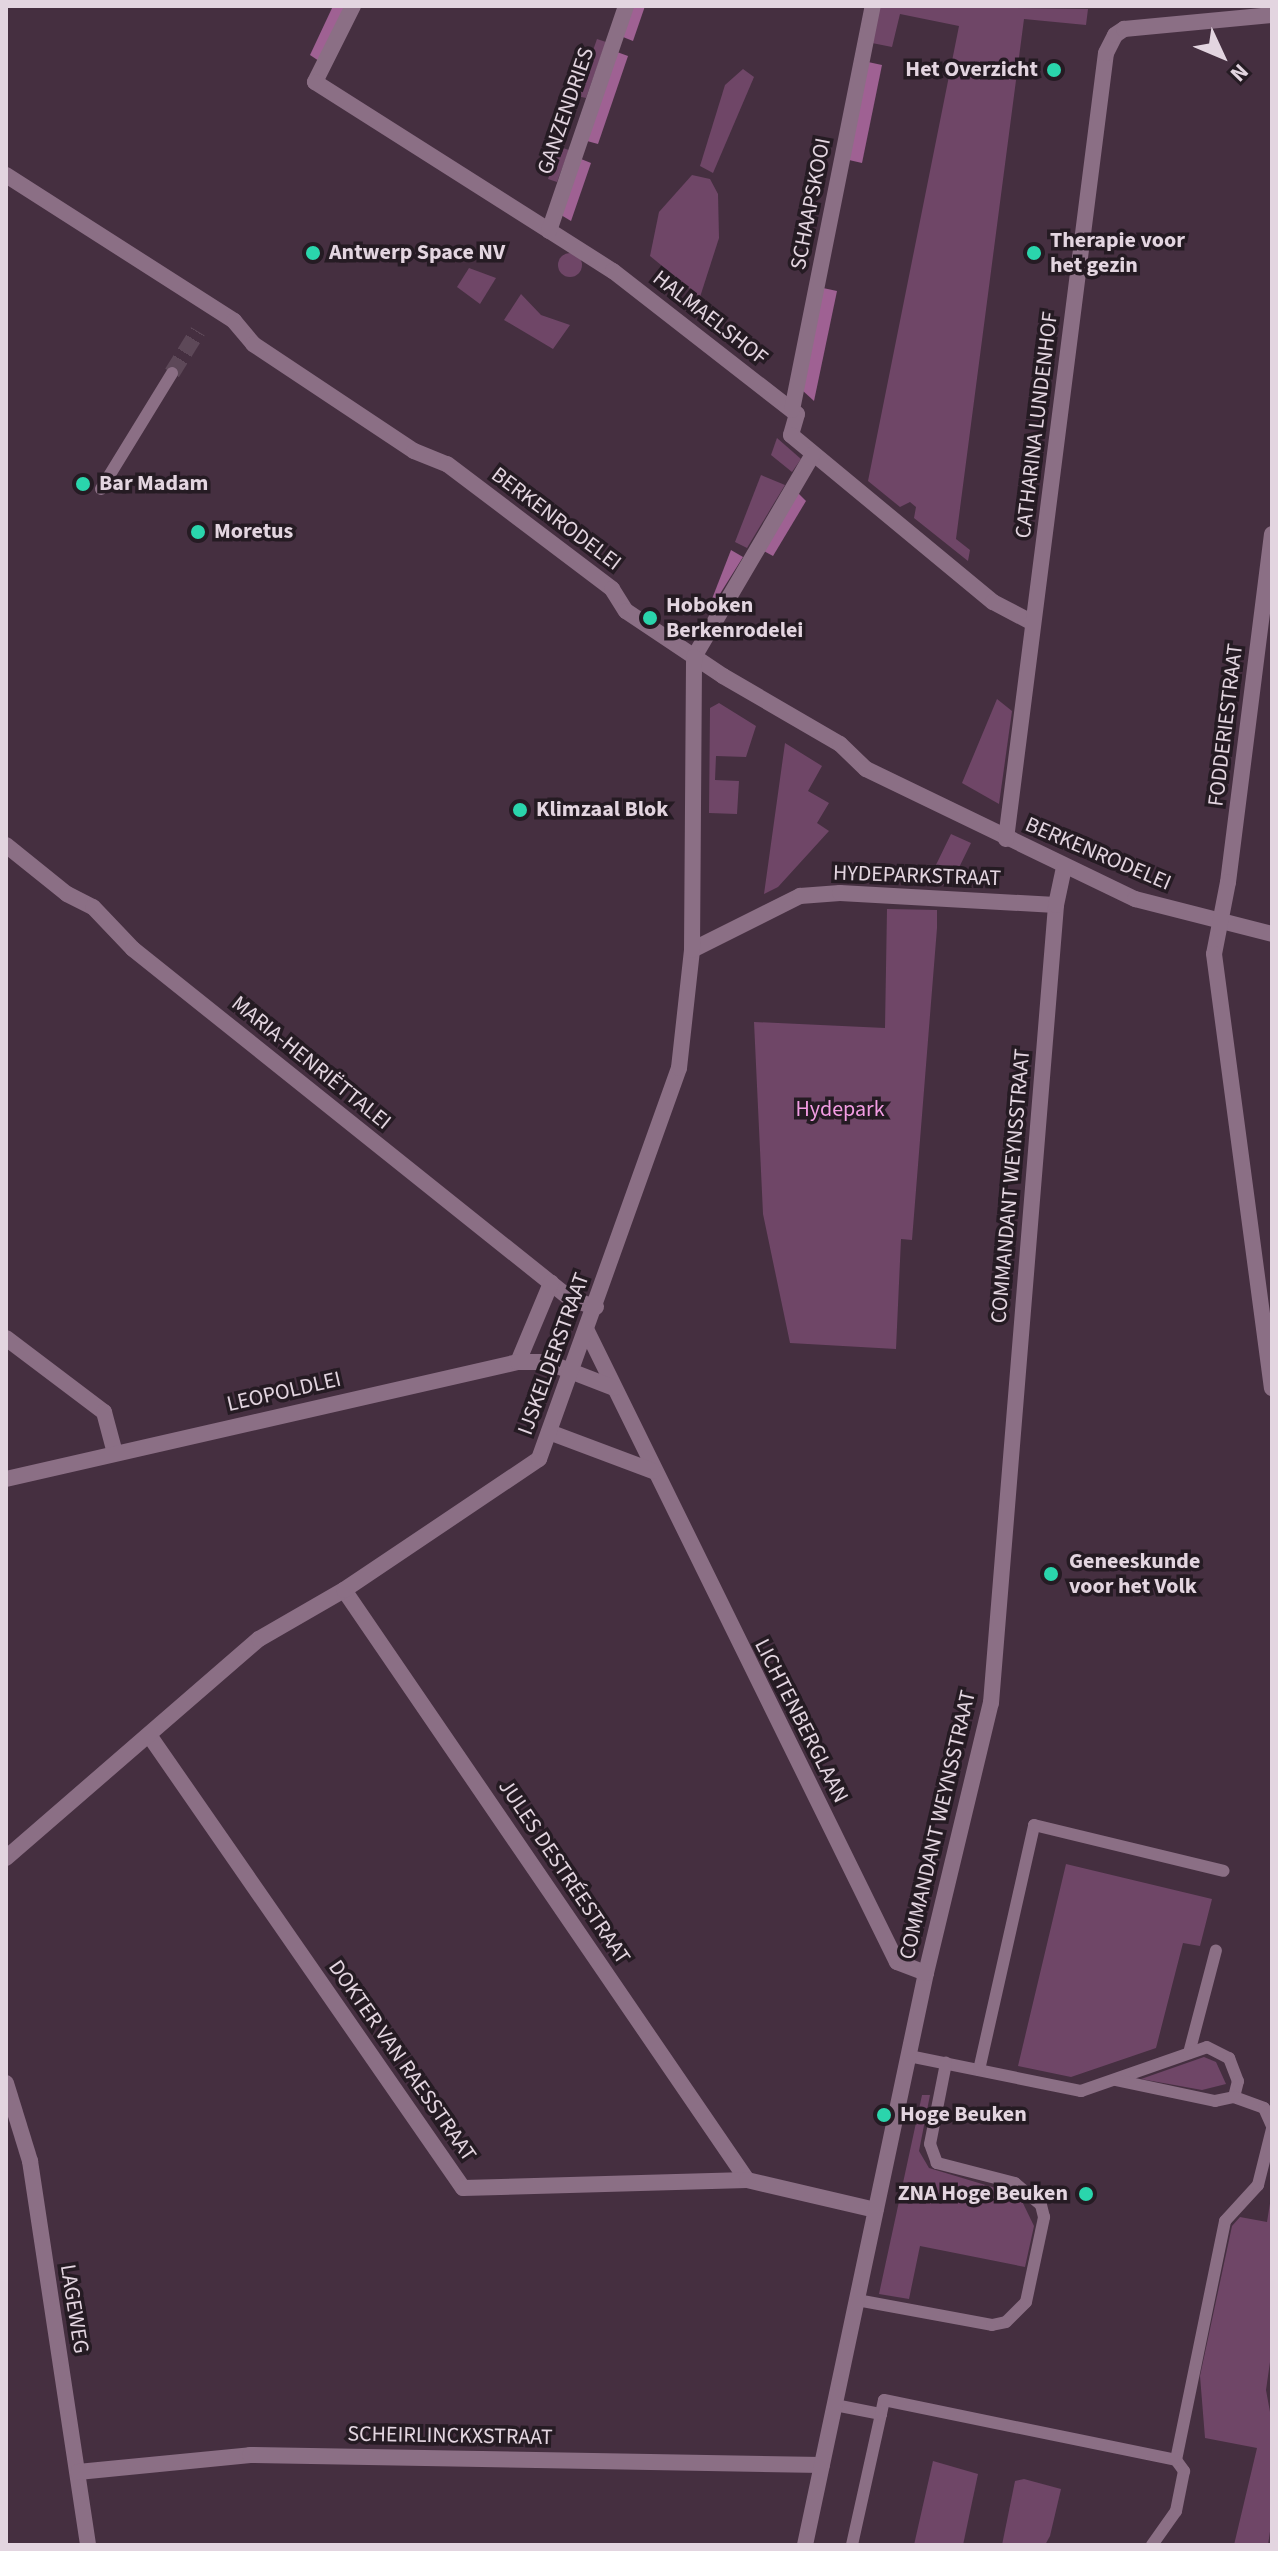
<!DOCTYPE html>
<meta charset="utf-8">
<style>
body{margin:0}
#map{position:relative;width:1278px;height:2551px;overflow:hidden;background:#452f40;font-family:"Source Sans 3",sans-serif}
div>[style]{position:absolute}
.green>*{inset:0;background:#6f4667}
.round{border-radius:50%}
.water>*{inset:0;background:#9f6193}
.pedestrian-tunnel>*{height:16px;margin-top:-8px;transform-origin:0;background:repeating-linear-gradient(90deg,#5d4858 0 16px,transparent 0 24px)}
.service>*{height:12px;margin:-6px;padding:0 6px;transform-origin:6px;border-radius:6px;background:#8b6f85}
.minor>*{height:16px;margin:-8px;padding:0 8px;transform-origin:8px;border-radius:8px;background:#8b6f85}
.dots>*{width:22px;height:22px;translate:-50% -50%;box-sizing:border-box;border:4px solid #251b23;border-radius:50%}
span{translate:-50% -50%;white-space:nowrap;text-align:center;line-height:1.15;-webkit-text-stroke:7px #251b23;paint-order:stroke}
.poi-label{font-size:22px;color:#e3d5e0;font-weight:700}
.right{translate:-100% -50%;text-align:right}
.left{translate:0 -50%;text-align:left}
.street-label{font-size:22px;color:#e3d5e0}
.park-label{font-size:22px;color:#f39de3}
.frame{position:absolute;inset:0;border:8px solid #e3d5e0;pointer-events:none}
.north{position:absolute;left:1182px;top:16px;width:80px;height:80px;-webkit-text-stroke:6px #251b23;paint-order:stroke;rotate:134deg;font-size:22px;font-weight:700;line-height:32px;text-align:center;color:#e3d5e0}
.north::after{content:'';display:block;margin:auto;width:28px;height:36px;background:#e3d5e0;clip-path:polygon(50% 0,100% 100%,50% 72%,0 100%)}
</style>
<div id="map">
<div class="green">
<div style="clip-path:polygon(879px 6px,1088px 9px,1086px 25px,1024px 19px,956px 539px,970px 550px,968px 561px,914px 518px,916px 507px,910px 502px,900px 507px,868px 481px,959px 26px,900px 14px,892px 47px,872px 43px)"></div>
<div style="clip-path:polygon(597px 39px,606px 42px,586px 98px,577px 96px)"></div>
<div style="clip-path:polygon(743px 69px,754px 77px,713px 173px,700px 166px,725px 85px)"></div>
<div style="clip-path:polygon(560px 147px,569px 150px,557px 182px,548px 179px)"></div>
<div style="clip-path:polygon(692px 175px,710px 179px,718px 194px,719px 238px,700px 297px,650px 256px,659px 212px)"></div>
<div class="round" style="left:558px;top:253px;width:24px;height:24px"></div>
<div style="clip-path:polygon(469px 268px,496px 278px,480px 304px,457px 287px)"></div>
<div style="clip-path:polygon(521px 294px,541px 315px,570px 325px,553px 349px,504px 320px)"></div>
<div style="clip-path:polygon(777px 438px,801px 459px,792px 472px,771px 455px)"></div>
<div style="clip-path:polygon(761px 475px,785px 485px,747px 548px,735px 542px)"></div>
<div style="clip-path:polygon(997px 699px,1012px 711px,999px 804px,962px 783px)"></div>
<div style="clip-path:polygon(719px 703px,756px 726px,746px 757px,716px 756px,715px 780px,739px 781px,737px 814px,709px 813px,710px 708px)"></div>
<div style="clip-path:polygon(785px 743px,822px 766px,808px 791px,829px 803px,817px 823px,829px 831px,778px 887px,764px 894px)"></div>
<div style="clip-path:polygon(951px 834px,971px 843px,950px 886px,916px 883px,919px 865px,933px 871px)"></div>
<div style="clip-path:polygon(887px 909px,937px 910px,937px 928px,912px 1240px,901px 1239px,896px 1349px,790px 1343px,763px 1214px,754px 1022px,885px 1028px)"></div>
<div style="clip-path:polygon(1066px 1864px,1212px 1899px,1200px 1946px,1183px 1943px,1156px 2048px,1071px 2077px,1018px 2066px)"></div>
<div style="clip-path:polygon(1204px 2057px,1216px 2062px,1226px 2084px,1202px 2090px,1141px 2079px)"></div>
<div style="clip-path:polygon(922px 2095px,930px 2095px,919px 2151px,929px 2168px,1019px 2195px,1034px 2226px,1025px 2267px,920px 2246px,909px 2299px,879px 2294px)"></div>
<div style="clip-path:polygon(1272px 2191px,1272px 2348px,1266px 2390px,1272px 2423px,1272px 2518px,1268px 2545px,1234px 2545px,1257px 2448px,1205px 2438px,1200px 2376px,1232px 2226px,1240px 2217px,1267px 2222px)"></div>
<div style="clip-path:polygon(933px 2461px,978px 2474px,963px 2545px,914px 2545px)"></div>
<div style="clip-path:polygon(1024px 2479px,1061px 2489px,1050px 2536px,1045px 2545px,1002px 2545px,1015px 2481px)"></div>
</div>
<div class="water">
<div style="clip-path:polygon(333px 6px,345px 6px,319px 61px,310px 55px)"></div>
<div style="clip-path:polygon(633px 6px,645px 6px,633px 41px,623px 37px)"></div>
<div style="clip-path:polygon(617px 52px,628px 56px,598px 144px,587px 141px)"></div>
<div style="clip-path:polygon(868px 62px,882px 65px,862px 163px,849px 160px)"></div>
<div style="clip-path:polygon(581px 159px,591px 163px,571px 221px,561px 215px)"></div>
<div style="clip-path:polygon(823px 288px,837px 291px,814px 401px,802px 390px)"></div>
<div style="clip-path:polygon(797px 492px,806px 501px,773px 556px,762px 550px)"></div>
<div style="clip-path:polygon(731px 550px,743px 557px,713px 605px,710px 604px)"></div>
</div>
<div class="pedestrian-tunnel">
<div style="left:172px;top:373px;width:49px;rotate:-58.2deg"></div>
</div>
<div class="service">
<div style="left:101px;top:489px;width:136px;rotate:-58.5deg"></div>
<div style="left:1189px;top:2053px;width:106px;rotate:-75.3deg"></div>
<div style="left:909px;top:2056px;width:176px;rotate:11.5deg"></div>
<div style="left:1081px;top:2091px;width:133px;rotate:-19.2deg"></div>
<div style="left:1207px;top:2047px;width:25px;rotate:27deg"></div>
<div style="left:1229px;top:2058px;width:25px;rotate:69deg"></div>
<div style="left:1238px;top:2081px;width:16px;rotate:104deg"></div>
<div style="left:1234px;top:2097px;width:19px;rotate:168deg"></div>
<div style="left:1215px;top:2101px;width:102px;rotate:-168.1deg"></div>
<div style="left:979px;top:2070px;width:251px;rotate:-77.3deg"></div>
<div style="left:1034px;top:1825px;width:195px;rotate:13.6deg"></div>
<div style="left:1234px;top:2097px;width:32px;rotate:20deg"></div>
<div style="left:1264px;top:2108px;width:20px;rotate:66deg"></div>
<div style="left:857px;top:2300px;width:137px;rotate:10.5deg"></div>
<div style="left:992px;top:2325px;width:14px;rotate:-12deg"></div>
<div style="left:1006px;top:2322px;width:28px;rotate:-45deg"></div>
<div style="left:1026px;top:2302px;width:87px;rotate:-78deg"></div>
<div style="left:1044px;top:2217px;width:12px;rotate:-104deg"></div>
<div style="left:1041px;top:2205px;width:34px;rotate:-140deg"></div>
<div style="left:1015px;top:2183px;width:81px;rotate:-165.6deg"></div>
<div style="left:937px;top:2163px;width:20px;rotate:-110deg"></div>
<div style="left:930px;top:2144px;width:83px;rotate:-78.8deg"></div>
<div style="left:835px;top:2405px;width:47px;rotate:11.1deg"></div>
<div style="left:881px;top:2414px;width:134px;rotate:102.5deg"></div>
<div style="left:881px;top:2414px;width:14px;rotate:-78deg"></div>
<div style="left:884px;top:2400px;width:298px;rotate:11.6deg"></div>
<div style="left:1176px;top:2460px;width:14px;rotate:54deg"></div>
<div style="left:1184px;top:2471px;width:41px;rotate:101.3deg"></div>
<div style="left:1176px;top:2511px;width:42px;rotate:125.2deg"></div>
<div style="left:1176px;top:2460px;width:244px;rotate:-78.4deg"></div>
<div style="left:1225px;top:2221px;width:49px;rotate:-47.5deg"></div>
<div style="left:1258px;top:2185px;width:58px;rotate:-76deg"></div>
</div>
<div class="minor">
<div style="left:353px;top:6px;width:85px;rotate:116.6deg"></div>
<div style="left:315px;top:82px;width:353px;rotate:32.4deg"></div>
<div style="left:613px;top:271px;width:233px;rotate:37.9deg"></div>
<div style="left:797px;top:414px;width:22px;rotate:106deg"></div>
<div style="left:791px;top:435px;width:262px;rotate:39.6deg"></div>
<div style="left:993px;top:602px;width:45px;rotate:27.7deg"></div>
<div style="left:6px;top:175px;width:271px;rotate:32.6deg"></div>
<div style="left:234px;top:321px;width:30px;rotate:50deg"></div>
<div style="left:253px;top:344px;width:193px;rotate:33.6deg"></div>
<div style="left:414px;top:451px;width:35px;rotate:22deg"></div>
<div style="left:447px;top:464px;width:207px;rotate:37.1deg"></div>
<div style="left:612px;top:589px;width:26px;rotate:58deg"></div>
<div style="left:626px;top:611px;width:117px;rotate:33.8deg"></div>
<div style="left:723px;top:676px;width:135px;rotate:30.2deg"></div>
<div style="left:840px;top:744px;width:36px;rotate:44deg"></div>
<div style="left:866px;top:769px;width:299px;rotate:25.8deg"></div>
<div style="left:1135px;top:899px;width:141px;rotate:14.3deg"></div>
<div style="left:549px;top:231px;width:238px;rotate:-71.1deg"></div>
<div style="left:792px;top:410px;width:412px;rotate:-78.7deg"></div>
<div style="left:1272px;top:534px;width:351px;rotate:97.2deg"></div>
<div style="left:1228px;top:882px;width:73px;rotate:101deg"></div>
<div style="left:1214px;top:954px;width:438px;rotate:82.4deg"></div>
<div style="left:694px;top:657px;width:235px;rotate:-59.6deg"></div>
<div style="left:1006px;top:839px;width:792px;rotate:-82.75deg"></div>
<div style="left:1106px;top:53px;width:20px;rotate:-63deg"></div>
<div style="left:1115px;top:35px;width:11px;rotate:-34deg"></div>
<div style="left:1124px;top:29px;width:149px;rotate:-5.4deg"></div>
<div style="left:6px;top:845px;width:78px;rotate:38.8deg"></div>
<div style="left:67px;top:894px;width:29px;rotate:27deg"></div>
<div style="left:93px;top:907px;width:58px;rotate:46.4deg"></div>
<div style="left:133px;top:949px;width:562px;rotate:38.64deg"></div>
<div style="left:572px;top:1300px;width:25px;rotate:16deg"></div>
<div style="left:692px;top:950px;width:121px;rotate:-26.6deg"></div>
<div style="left:800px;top:896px;width:40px;rotate:-4.3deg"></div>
<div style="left:840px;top:893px;width:216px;rotate:3.2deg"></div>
<div style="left:587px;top:1331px;width:703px;rotate:63.84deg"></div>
<div style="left:897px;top:1962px;width:31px;rotate:21deg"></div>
<div style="left:6px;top:1338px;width:123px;rotate:37.1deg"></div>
<div style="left:104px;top:1412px;width:42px;rotate:75deg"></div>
<div style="left:518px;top:1362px;width:86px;rotate:-67.3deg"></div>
<div style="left:549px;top:1432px;width:111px;rotate:20.6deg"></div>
<div style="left:6px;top:1479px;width:525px;rotate:-12.87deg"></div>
<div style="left:518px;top:1362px;width:29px"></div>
<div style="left:547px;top:1362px;width:72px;rotate:21.2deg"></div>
<div style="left:344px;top:1590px;width:714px;rotate:55.66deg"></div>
<div style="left:149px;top:1735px;width:551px;rotate:55.27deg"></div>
<div style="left:463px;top:2188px;width:284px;rotate:-1.6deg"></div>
<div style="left:747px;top:2180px;width:132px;rotate:13.1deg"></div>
<div style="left:6px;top:1858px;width:335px;rotate:-40.9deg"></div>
<div style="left:259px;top:1639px;width:98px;rotate:-30deg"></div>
<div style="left:344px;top:1590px;width:235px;rotate:-33.9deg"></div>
<div style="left:539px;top:1459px;width:415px;rotate:-70.3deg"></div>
<div style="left:679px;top:1068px;width:119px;rotate:-83.7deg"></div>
<div style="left:692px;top:950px;width:293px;rotate:-89.6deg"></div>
<div style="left:6px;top:2083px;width:82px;rotate:72.9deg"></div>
<div style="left:30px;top:2161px;width:388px;rotate:81.4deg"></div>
<div style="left:78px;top:2472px;width:173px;rotate:-5.6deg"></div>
<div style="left:250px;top:2455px;width:572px;rotate:1deg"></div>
<div style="left:805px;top:2545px;width:585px;rotate:-78.06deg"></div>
<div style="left:926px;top:1973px;width:278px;rotate:-76.5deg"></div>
<div style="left:991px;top:1703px;width:801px;rotate:-85.34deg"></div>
<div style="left:1056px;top:905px;width:40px;rotate:-78deg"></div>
</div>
<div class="dots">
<div style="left:1054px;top:70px;background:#2ad5ac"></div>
<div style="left:313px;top:253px;background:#2ad5ac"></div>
<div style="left:1034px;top:253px;background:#2ad5ac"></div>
<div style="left:83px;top:484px;background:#2ad5ac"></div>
<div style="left:198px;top:532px;background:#2ad5ac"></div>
<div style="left:650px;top:618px;background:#2ad5ac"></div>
<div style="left:520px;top:810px;background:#2ad5ac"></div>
<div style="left:1051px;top:1574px;background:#2ad5ac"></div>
<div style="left:884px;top:2115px;background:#2ad5ac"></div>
<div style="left:1086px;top:2194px;background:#2ad5ac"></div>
</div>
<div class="poi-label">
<span class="right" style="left:1038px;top:70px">Het Overzicht</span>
<span class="left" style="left:1050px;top:253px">Therapie voor<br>het gezin</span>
<span class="left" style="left:329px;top:253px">Antwerp Space NV</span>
<span class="left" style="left:99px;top:484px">Bar Madam</span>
<span class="left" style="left:214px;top:532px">Moretus</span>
<span class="left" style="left:666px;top:618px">Hoboken<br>Berkenrodelei</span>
<span class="left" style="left:536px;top:810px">Klimzaal Blok</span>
<span class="left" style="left:1069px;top:1574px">Geneeskunde<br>voor het Volk</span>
<span class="left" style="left:900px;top:2115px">Hoge Beuken</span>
<span class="right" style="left:1068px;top:2194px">ZNA Hoge Beuken</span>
</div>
<div class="street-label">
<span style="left:566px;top:111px;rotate:-71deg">GANZENDRIES</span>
<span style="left:811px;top:204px;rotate:-79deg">SCHAAPSKOOI</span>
<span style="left:710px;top:318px;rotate:38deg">HALMAELSHOF</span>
<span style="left:1037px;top:425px;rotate:-83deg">CATHARINA LUNDENHOF</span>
<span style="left:556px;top:519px;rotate:37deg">BERKENRODELEI</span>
<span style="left:1226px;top:725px;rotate:-83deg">FODDERIESTRAAT</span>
<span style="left:1098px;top:854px;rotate:23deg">BERKENRODELEI</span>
<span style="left:917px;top:876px;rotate:2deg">HYDEPARKSTRAAT</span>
<span style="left:311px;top:1063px;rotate:39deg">MARIA-HENRIËTTALEI</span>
<span style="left:1011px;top:1186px;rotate:-85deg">COMMANDANT WEYNSSTRAAT</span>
<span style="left:554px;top:1354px;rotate:-70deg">IJSKELDERSTRAAT</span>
<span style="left:284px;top:1392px;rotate:-13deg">LEOPOLDLEI</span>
<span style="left:801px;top:1721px;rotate:63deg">LICHTENBERGLAAN</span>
<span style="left:938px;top:1825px;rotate:-77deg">COMMANDANT WEYNSSTRAAT</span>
<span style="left:564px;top:1872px;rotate:56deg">JULES DESTRÉESTRAAT</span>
<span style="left:402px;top:2061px;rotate:55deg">DOKTER VAN RAESSTRAAT</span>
<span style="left:74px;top:2309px;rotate:81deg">LAGEWEG</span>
<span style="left:450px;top:2436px;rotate:1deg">SCHEIRLINCKXSTRAAT</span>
</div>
<div class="park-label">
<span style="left:840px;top:1110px">Hydepark</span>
</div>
<div class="frame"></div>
<div class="north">N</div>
</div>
